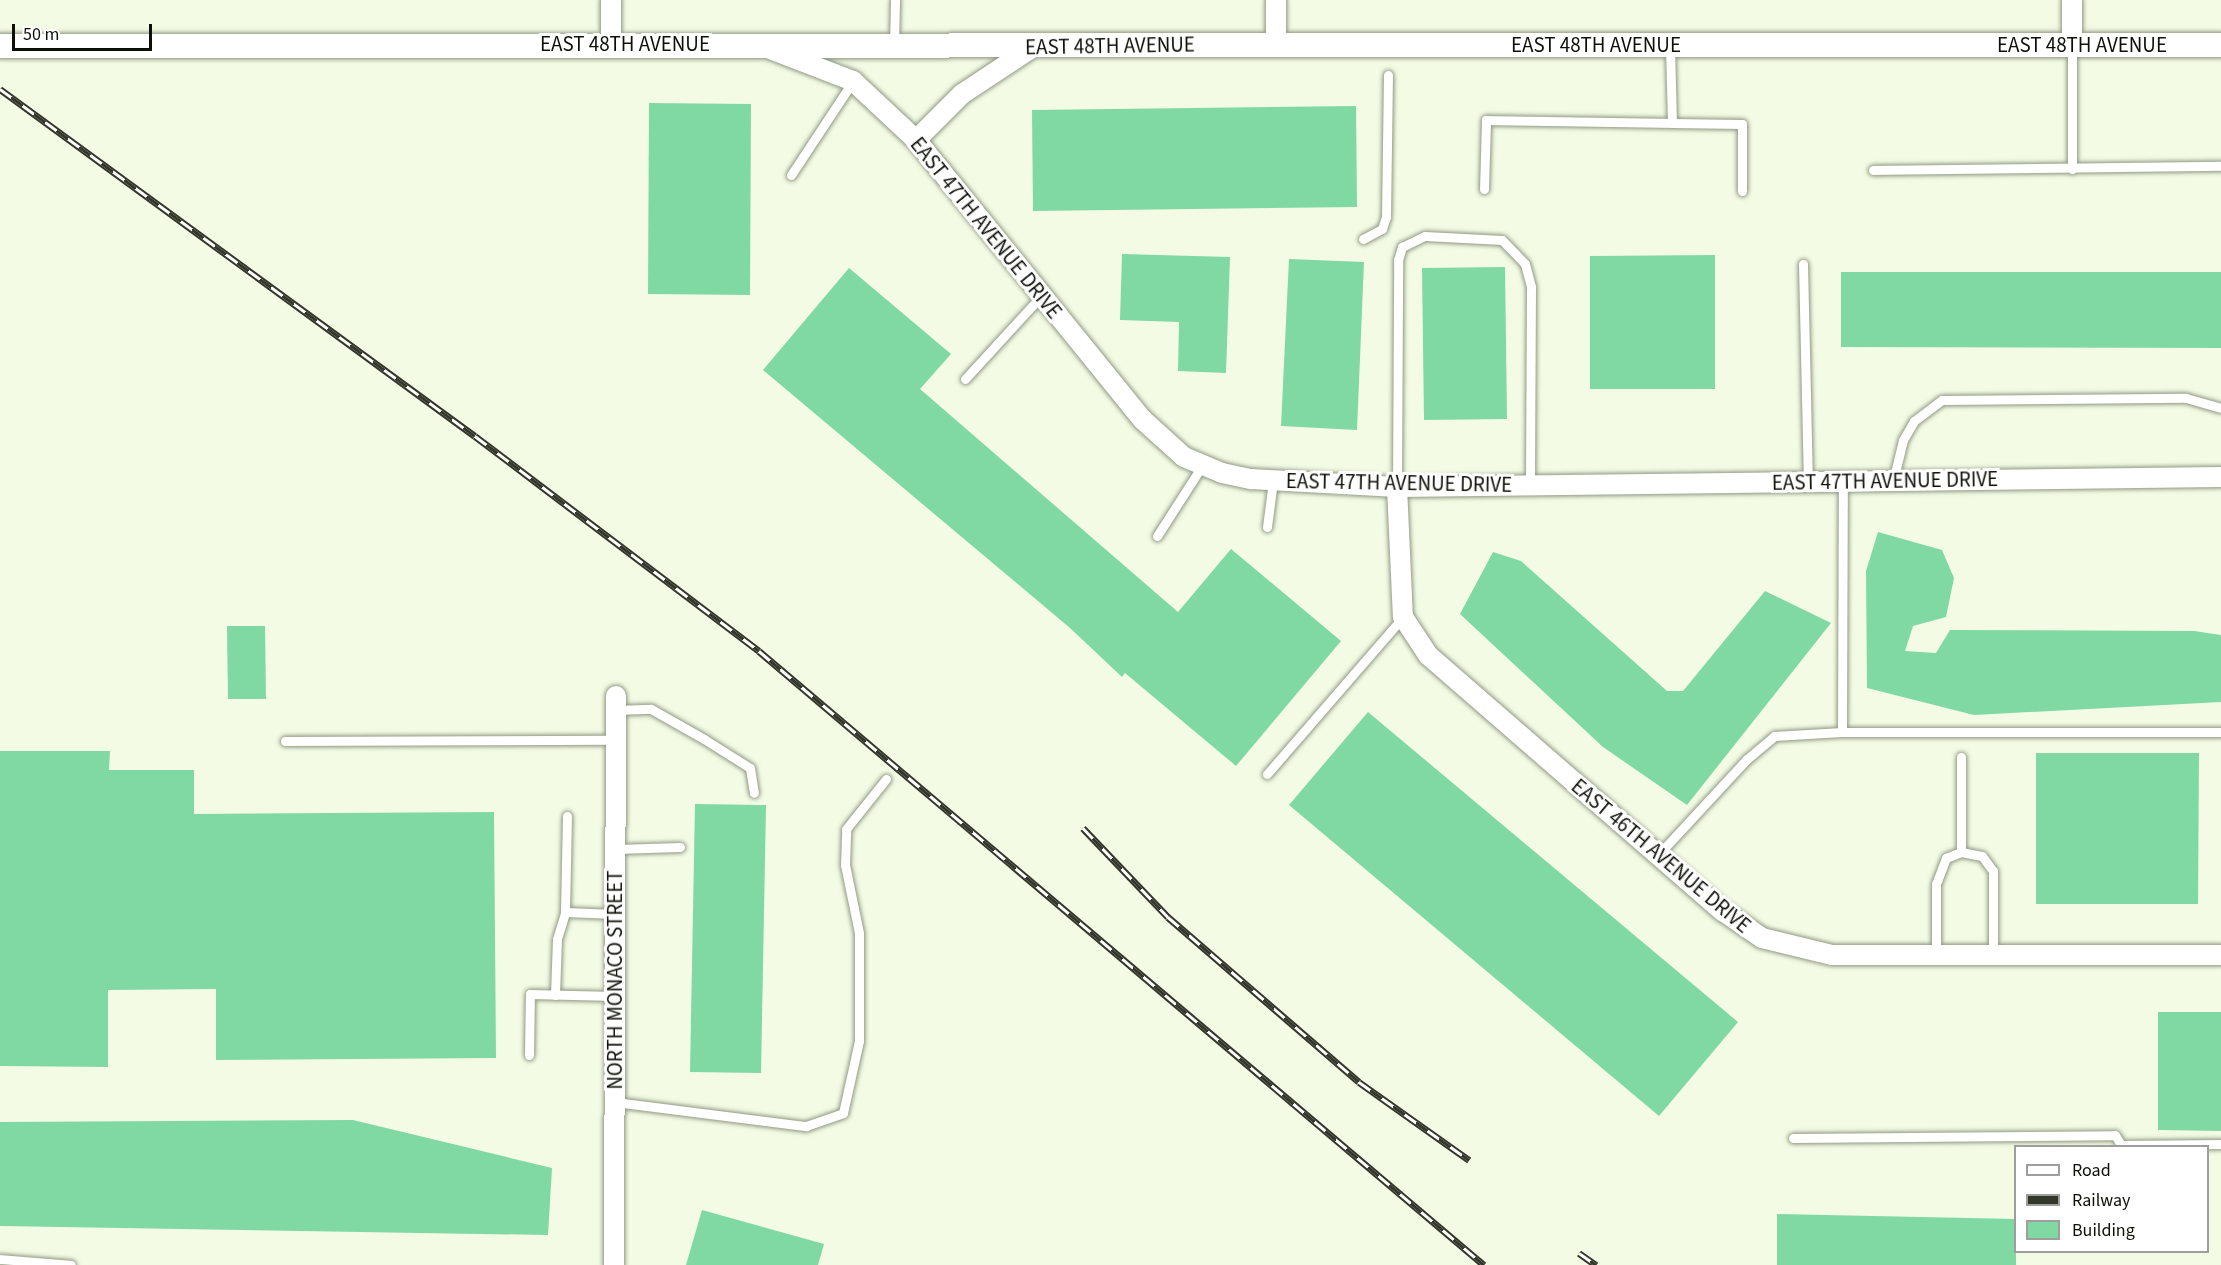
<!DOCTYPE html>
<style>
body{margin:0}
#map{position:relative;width:2221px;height:1265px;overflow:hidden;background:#f3fbe4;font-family:"Source Sans 3",sans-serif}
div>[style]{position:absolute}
.building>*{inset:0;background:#80d9a3}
.roads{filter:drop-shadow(0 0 2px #919984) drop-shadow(0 0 2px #919984)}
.service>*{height:9px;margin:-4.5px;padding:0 4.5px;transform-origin:4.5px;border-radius:4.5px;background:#fff}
.minor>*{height:20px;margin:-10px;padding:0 10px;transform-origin:10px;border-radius:10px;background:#fff}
.tertiary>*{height:24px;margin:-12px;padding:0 12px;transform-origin:12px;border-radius:12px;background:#fff}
.rail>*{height:7px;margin-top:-3.5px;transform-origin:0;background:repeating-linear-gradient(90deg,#fff 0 14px,#32362b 0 28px);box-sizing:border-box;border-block:2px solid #32362b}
span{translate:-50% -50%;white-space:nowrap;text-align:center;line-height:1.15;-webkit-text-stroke:6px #fff;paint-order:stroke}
.street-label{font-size:21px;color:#0d1008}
.legend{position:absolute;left:2014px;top:1145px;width:195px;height:108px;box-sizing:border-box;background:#fff;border:2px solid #9e9f9c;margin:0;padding:8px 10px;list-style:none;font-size:18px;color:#0d1008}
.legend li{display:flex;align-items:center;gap:12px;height:30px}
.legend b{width:30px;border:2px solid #9e9f9c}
.scale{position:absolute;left:12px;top:24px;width:140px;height:27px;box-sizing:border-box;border:3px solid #0d1008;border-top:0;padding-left:8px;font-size:18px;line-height:21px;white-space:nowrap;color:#0d1008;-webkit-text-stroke:4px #fff;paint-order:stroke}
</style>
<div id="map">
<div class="building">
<div style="clip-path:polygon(649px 103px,751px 104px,750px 295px,648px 294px)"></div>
<div style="clip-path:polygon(1356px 106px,1357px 207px,1033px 211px,1032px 110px)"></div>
<div style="clip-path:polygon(1122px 254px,1230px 257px,1226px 373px,1178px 371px,1179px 322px,1120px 320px)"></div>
<div style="clip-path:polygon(1715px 255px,1715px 389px,1590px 389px,1590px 256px)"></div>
<div style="clip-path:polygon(1289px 259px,1364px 262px,1357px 430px,1281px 426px)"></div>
<div style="clip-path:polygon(1505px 267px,1507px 419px,1424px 420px,1422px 268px)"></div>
<div style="clip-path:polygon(849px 268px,951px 354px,920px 389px,1178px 612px,1231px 549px,1341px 641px,1236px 766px,1125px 673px,1122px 677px,1070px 628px,763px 370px)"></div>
<div style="clip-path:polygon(1841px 272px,2221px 272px,2221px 348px,1841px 347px)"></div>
<div style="clip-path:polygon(1878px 532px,1942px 550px,1954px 578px,1946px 617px,1913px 626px,1905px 651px,1936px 653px,1950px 630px,2194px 631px,2221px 635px,2221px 702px,1974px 715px,1867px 688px,1866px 571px)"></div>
<div style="clip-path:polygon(1493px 552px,1521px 561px,1667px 691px,1683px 691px,1765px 591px,1831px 623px,1687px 805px,1603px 747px,1460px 614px)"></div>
<div style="clip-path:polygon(227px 626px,265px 626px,266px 699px,228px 699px)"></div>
<div style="clip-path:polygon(1368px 712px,1738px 1022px,1659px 1116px,1289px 805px)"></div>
<div style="clip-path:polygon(0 751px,110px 751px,109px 770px,194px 770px,194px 814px,494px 812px,496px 1058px,216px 1060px,216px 989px,108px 990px,108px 1067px,0 1066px)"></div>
<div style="clip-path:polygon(2036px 753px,2199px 753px,2198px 904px,2036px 904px)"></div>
<div style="clip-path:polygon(695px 804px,766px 805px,761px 1073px,690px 1072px)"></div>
<div style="clip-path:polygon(2158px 1012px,2221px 1012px,2221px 1131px,2158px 1130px)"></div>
<div style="clip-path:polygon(353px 1120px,552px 1168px,548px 1235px,0 1226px,0 1122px)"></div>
<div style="clip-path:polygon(702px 1210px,824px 1244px,818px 1265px,686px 1265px)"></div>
<div style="clip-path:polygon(1777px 1214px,2016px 1219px,2016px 1265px,1777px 1265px)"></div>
</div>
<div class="roads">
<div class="service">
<div style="left:894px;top:45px;width:45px;rotate:-88.7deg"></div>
<div style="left:2072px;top:45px;width:124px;rotate:90deg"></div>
<div style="left:1672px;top:123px;width:70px;rotate:0.8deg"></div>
<div style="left:1742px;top:124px;width:67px;rotate:90deg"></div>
<div style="left:1873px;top:170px;width:348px;rotate:-0.7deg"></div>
<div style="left:791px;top:175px;width:113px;rotate:-56.6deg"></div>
<div style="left:1484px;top:189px;width:69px;rotate:-88.3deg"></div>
<div style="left:1486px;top:120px;width:186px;rotate:0.9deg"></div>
<div style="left:1672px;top:123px;width:76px;rotate:-91.5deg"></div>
<div style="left:1363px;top:239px;width:21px;rotate:-28deg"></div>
<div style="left:1382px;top:229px;width:13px;rotate:-72deg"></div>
<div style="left:1386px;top:217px;width:142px;rotate:-89.2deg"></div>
<div style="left:1803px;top:264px;width:218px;rotate:88.7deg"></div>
<div style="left:965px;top:379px;width:114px;rotate:-47.5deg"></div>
<div style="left:1893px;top:481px;width:42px;rotate:-76.3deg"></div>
<div style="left:1903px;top:440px;width:22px;rotate:-60deg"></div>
<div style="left:1914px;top:421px;width:35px;rotate:-37deg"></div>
<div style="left:1942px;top:400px;width:244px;rotate:-0.5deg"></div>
<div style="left:2186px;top:398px;width:36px;rotate:16deg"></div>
<div style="left:1397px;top:487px;width:227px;rotate:-89.7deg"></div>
<div style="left:1398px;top:260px;width:14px;rotate:-73deg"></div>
<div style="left:1402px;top:247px;width:25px;rotate:-26deg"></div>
<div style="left:1425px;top:236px;width:77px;rotate:3deg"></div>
<div style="left:1502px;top:240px;width:33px;rotate:46deg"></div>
<div style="left:1525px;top:264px;width:24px;rotate:75deg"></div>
<div style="left:1531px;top:287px;width:199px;rotate:90.3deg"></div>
<div style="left:1267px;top:527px;width:46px;rotate:-82.6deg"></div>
<div style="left:1157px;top:536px;width:83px;rotate:-57.3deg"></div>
<div style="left:616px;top:710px;width:35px;rotate:-2deg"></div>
<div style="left:651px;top:709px;width:61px;rotate:29.5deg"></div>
<div style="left:704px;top:739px;width:54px;rotate:32.2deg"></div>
<div style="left:750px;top:768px;width:25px;rotate:81deg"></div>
<div style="left:1842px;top:732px;width:250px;rotate:-89.8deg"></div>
<div style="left:285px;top:741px;width:331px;rotate:-0.2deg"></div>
<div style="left:1961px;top:757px;width:95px;rotate:90deg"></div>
<div style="left:1267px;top:774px;width:208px;rotate:-49.1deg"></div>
<div style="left:567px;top:816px;width:96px;rotate:91.2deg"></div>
<div style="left:565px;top:912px;width:50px;rotate:2.3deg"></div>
<div style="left:616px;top:849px;width:64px;rotate:-1.8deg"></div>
<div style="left:1658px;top:855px;width:131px;rotate:-47.2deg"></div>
<div style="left:1747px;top:759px;width:35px;rotate:-40deg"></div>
<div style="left:1774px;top:736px;width:68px;rotate:-3.4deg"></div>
<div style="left:1842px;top:732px;width:379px"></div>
<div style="left:1936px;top:955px;width:71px;rotate:-90deg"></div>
<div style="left:1936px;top:884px;width:28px;rotate:-69deg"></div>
<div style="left:1946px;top:858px;width:16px;rotate:-22deg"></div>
<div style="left:1961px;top:852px;width:21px;rotate:11deg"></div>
<div style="left:1982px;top:856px;width:19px;rotate:54deg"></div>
<div style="left:1993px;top:871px;width:84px;rotate:90deg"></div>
<div style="left:555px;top:995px;width:56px;rotate:-88deg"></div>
<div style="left:557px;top:939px;width:28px;rotate:-73deg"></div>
<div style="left:529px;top:1055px;width:61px;rotate:-89.1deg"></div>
<div style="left:530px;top:994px;width:85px;rotate:1.3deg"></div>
<div style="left:615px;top:1102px;width:193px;rotate:7.2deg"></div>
<div style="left:806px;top:1126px;width:39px;rotate:-19deg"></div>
<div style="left:843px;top:1113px;width:74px;rotate:-77.5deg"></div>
<div style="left:859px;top:1041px;width:108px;rotate:-90deg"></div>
<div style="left:859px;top:933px;width:69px;rotate:-101.6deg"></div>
<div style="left:845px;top:865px;width:36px;rotate:-88deg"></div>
<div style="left:846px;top:829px;width:64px;rotate:-51.3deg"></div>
<div style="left:1793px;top:1138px;width:322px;rotate:-0.5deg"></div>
<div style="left:2115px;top:1135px;width:12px;rotate:59deg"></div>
<div style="left:2121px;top:1145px;width:100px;rotate:-0.6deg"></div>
<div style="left:0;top:1259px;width:71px;rotate:4.8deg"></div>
</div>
<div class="minor">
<div style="left:611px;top:0;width:44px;rotate:90deg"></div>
<div style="left:1276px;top:44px;width:44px;rotate:-90deg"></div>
<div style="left:2072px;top:45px;width:45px;rotate:-90deg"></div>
<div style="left:770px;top:49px;width:89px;rotate:21.1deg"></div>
<div style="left:853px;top:81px;width:86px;rotate:43.1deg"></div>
<div style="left:916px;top:140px;width:360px;rotate:51deg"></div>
<div style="left:1143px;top:420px;width:55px;rotate:42.1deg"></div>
<div style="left:1184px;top:457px;width:41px;rotate:22.8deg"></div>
<div style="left:1222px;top:473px;width:30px;rotate:12deg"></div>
<div style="left:1251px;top:479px;width:146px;rotate:3.1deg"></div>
<div style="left:1397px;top:487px;width:824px;rotate:-0.7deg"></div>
<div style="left:916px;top:140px;width:65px;rotate:-45deg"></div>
<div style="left:962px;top:94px;width:85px;rotate:-33.5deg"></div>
<div style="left:1397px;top:487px;width:130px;rotate:87.4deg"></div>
<div style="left:1403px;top:617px;width:45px;rotate:56.7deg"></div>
<div style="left:1428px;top:655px;width:391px;rotate:41deg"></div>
<div style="left:1723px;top:911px;width:47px;rotate:34.7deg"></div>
<div style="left:1762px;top:938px;width:72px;rotate:13.7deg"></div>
<div style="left:1832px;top:955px;width:389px"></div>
<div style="left:614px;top:1265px;width:569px;rotate:-89.8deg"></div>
</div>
<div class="tertiary">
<div style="left:0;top:46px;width:2221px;rotate:-0.03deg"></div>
</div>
</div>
<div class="rail">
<div style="left:0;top:89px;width:588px;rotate:36.15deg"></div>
<div style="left:475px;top:436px;width:356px;rotate:37.1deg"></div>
<div style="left:759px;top:651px;width:950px;rotate:40.26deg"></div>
<div style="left:1083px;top:828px;width:123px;rotate:46.3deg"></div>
<div style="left:1168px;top:917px;width:252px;rotate:40.8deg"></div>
<div style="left:1359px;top:1082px;width:135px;rotate:35.3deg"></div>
<div style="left:1579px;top:1253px;width:21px;rotate:35deg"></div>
</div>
<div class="street-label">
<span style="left:625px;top:44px">EAST 48TH AVENUE</span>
<span style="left:1596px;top:45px">EAST 48TH AVENUE</span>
<span style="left:2082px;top:45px">EAST 48TH AVENUE</span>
<span style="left:1110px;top:46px;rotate:-1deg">EAST 48TH AVENUE</span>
<span style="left:986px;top:228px;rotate:51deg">EAST 47TH AVENUE DRIVE</span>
<span style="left:1885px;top:481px;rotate:-1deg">EAST 47TH AVENUE DRIVE</span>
<span style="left:1399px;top:483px;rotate:1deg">EAST 47TH AVENUE DRIVE</span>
<span style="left:1661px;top:856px;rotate:40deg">EAST 46TH AVENUE DRIVE</span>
<span style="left:615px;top:980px;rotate:-90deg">NORTH MONACO STREET</span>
</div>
<ul class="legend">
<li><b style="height:8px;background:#fff"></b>Road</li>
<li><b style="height:8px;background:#32362b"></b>Railway</li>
<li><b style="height:16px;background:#80d9a3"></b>Building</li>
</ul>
<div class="scale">50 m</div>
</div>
